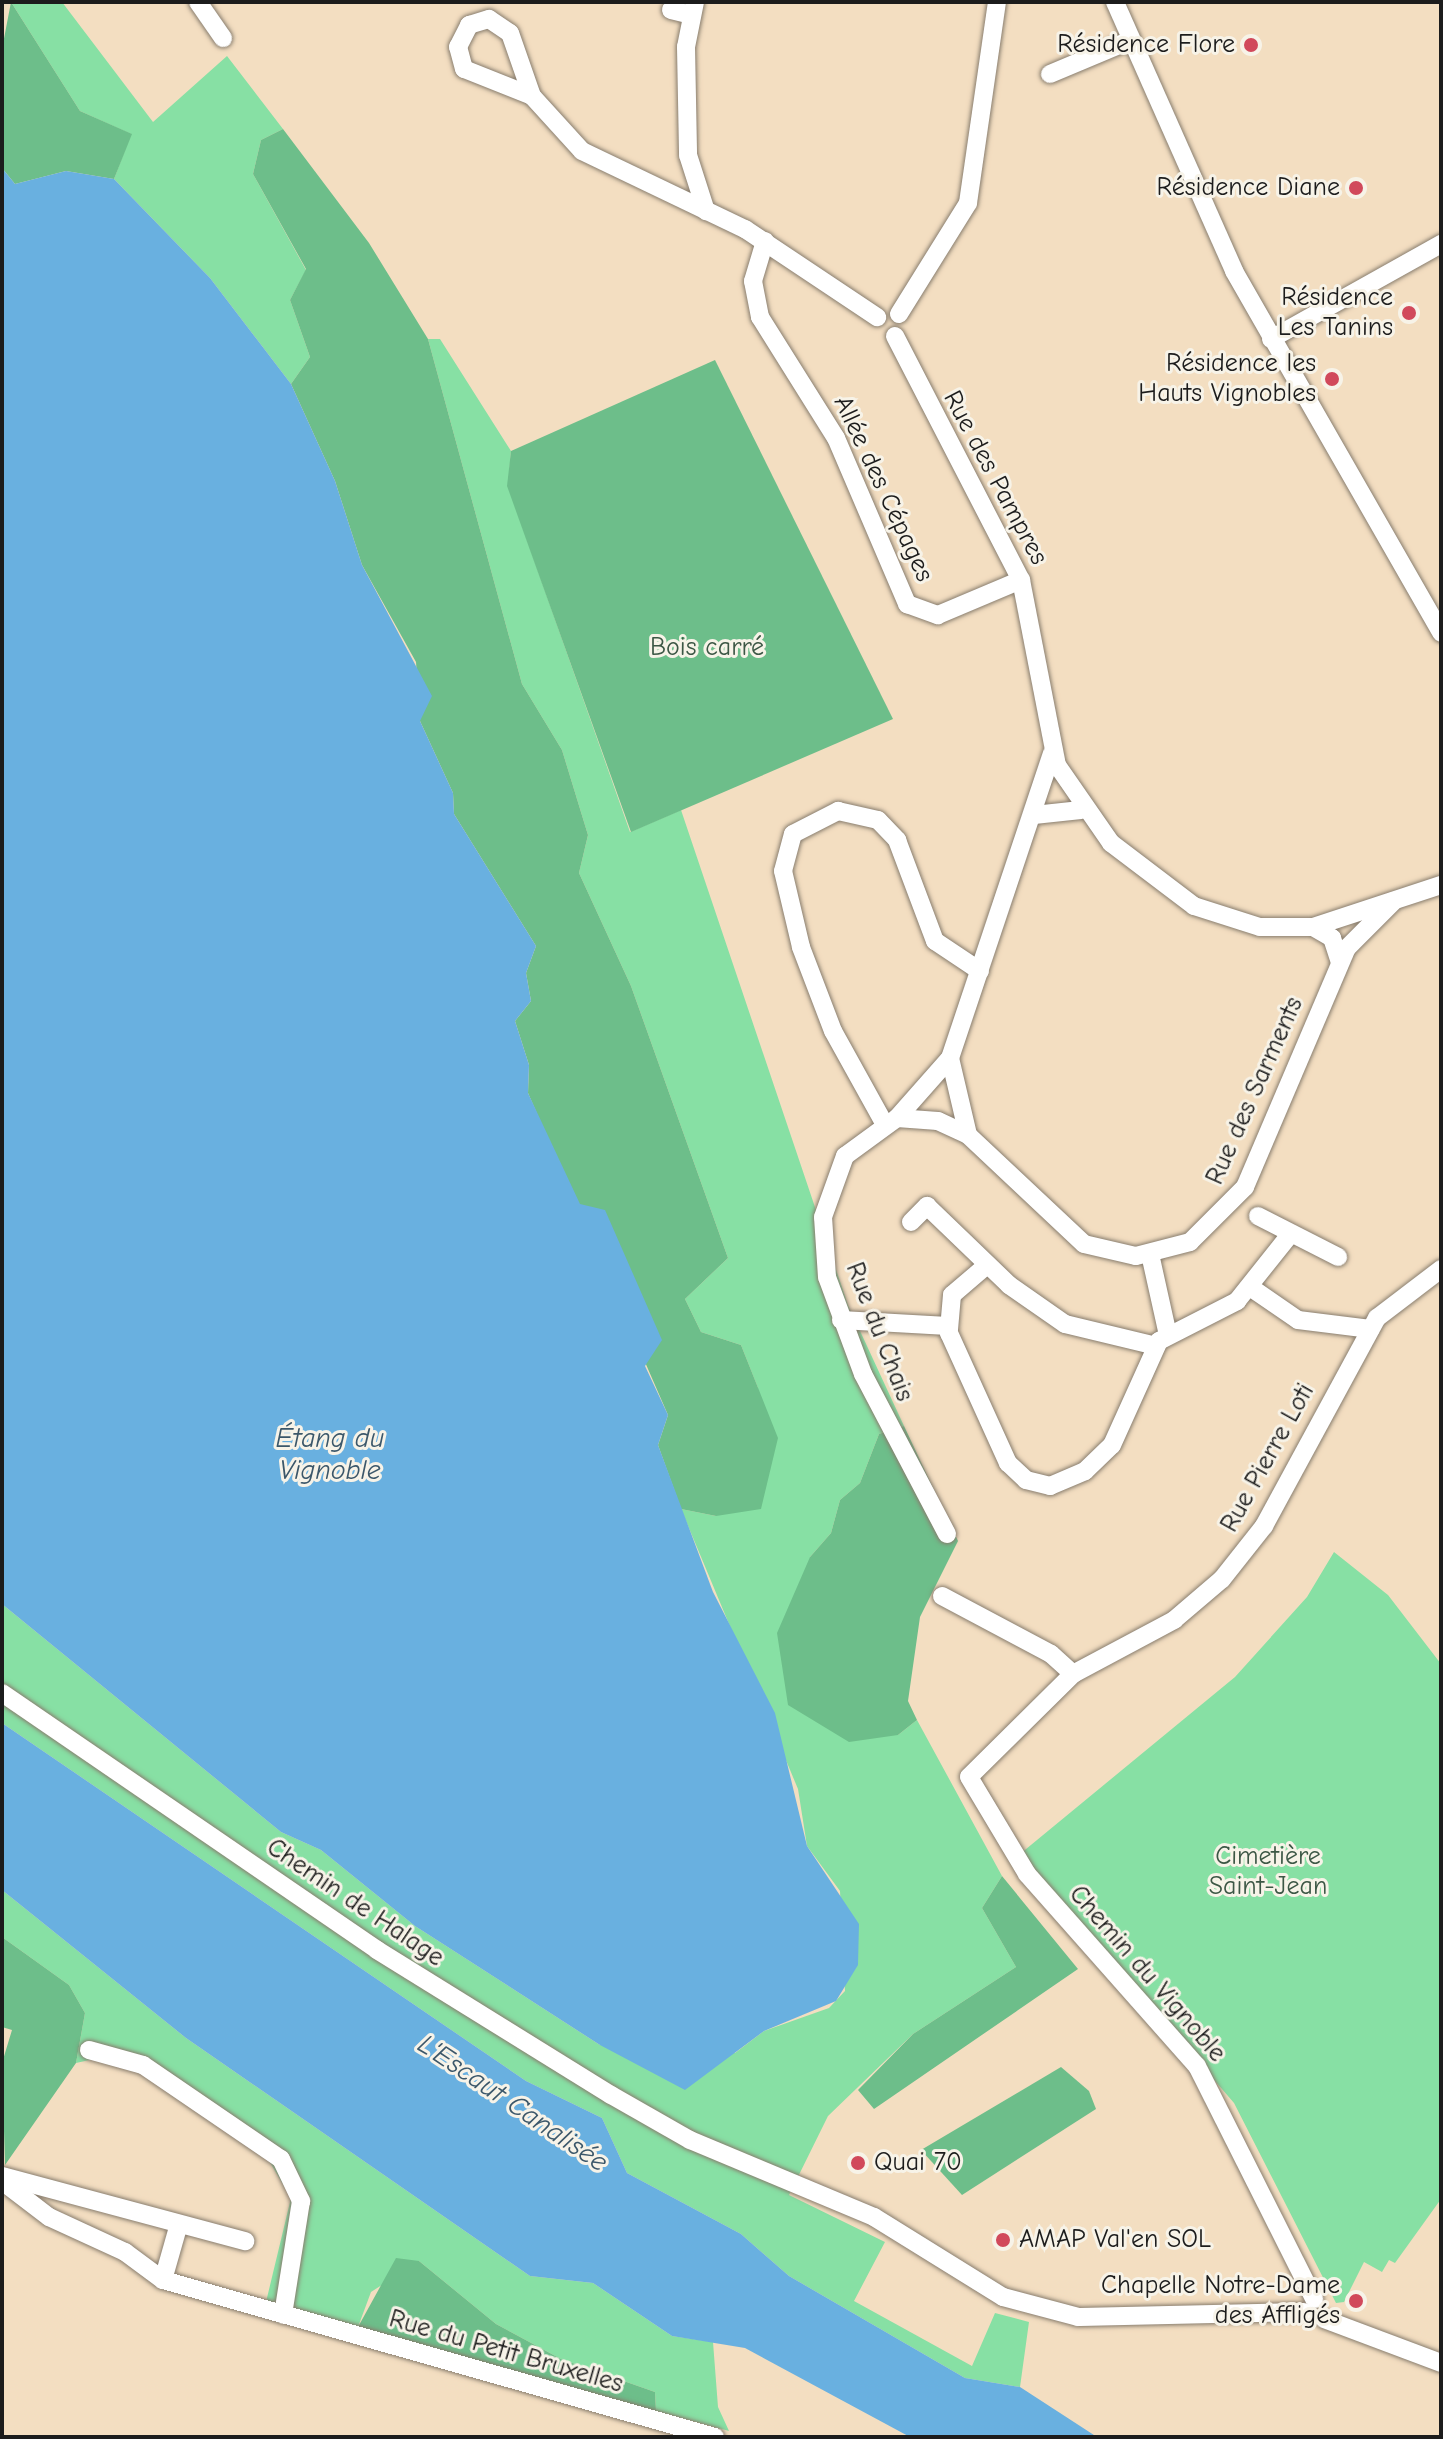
<!DOCTYPE html>
<meta charset="utf-8">
<style>
body{margin:0}
#map{position:relative;width:1443px;height:2439px;overflow:hidden;background:#f3dec1;font-family:"Comic Neue",sans-serif}
div>[style]{position:absolute}
.green>*{inset:0;background:#87e0a4}
.forest>*{inset:0;background:#6dbe8a}
.water>*{inset:0;background:#69b0e0}
.roads{filter:drop-shadow(0 0 2px #887d6e) drop-shadow(0 0 2px #887d6e)}
.minor>*{height:18px;margin:-9px;padding:0 9px;transform-origin:9px;border-radius:9px;background:#fff}
.dots>*{width:22px;height:22px;translate:-50% -50%;box-sizing:border-box;border:4px solid #f7f3e8;border-radius:50%}
span{translate:-50% -50%;white-space:nowrap;text-align:center;line-height:1.15;-webkit-text-stroke:6px #f7f3e8;paint-order:stroke}
.poi-label{font-size:26px;color:#1c1c1c}
.right{translate:-100% -50%;text-align:right}
.left{translate:0 -50%;text-align:left}
.street-label{font-size:26px;color:#1c1c1c}
.park-label{font-size:26px;color:#3c5745}
.water-label{font-size:28px;color:#3b576a;font-style:italic}
.frame{position:absolute;inset:0;border:4px solid #1c1c1c;pointer-events:none}
</style>
<div id="map">
<div class="green">
<div style="clip-path:polygon(11px 2px,62px 2px,153px 122px,227px 56px,283px 129px,261px 140px,253px 174px,306px 270px,290px 300px,310px 357px,291px 384px,210px 278px,114px 179px,131px 134px,80px 111px)"></div>
<div style="clip-path:polygon(428px 339px,440px 339px,511px 451px,508px 486px,630px 832px,681px 810px,848px 1305px,904px 1426px,879px 1434px,860px 1483px,840px 1500px,831px 1533px,810px 1557px,898px 1735px,917px 1720px,1002px 1876px,982px 1908px,1016px 1967px,913px 2034px,828px 2116px,789px 2195px,885px 2242px,854px 2301px,972px 2366px,995px 2313px,1029px 2322px,1020px 2387px,965px 2378px,789px 2276px,741px 2234px,627px 2173px,602px 2118px,526px 2081px,2px 1723px,2px 1604px,281px 1832px,321px 1850px,415px 1926px,600px 2045px,735px 2053px,764px 2031px,829px 2008px,845px 1991px,840px 1891px,807px 1846px,798px 1789px,681px 1509px,716px 1516px,758px 1388px,741px 1345px,701px 1332px,685px 1299px,728px 1258px,631px 986px,579px 873px,588px 835px,562px 750px,522px 684px)"></div>
<div style="clip-path:polygon(1334px 1552px,1388px 1595px,1441px 1664px,1441px 2199px,1395px 2263px,1389px 2260px,1382px 2272px,1364px 2262px,1344px 2302px,1336px 2303px,1234px 2103px,1020px 1854px,1235px 1677px,1307px 1597px)"></div>
<div style="clip-path:polygon(2px 1890px,186px 2038px,530px 2276px,593px 2283px,672px 2336px,713px 2342px,718px 2407px,729px 2431px,656px 2411px,655px 2392px,561px 2359px,496px 2324px,419px 2261px,371px 2292px,358px 2327px,266px 2302px,291px 2198px,265px 2154px,144px 2073px,94px 2059px,76px 2063px,85px 2013px,69px 1985px,2px 1937px)"></div>
</div>
<div class="forest">
<div style="clip-path:polygon(11px 2px,80px 111px,132px 134px,114px 179px,66px 171px,15px 184px,2px 168px,2px 49px)"></div>
<div style="clip-path:polygon(283px 129px,369px 243px,428px 339px,522px 684px,562px 750px,588px 835px,579px 873px,631px 986px,728px 1258px,685px 1299px,701px 1332px,741px 1345px,778px 1438px,761px 1509px,716px 1516px,681px 1509px,658px 1445px,668px 1415px,528px 1093px,529px 1065px,515px 1021px,531px 1001px,526px 973px,536px 946px,454px 814px,453px 793px,420px 721px,416px 662px,362px 565px,335px 481px,291px 384px,310px 357px,290px 300px,306px 269px,253px 174px,261px 140px)"></div>
<div style="clip-path:polygon(715px 360px,893px 719px,631px 832px,507px 486px,511px 451px)"></div>
<div style="clip-path:polygon(904px 1426px,958px 1541px,920px 1617px,908px 1701px,917px 1720px,898px 1735px,849px 1742px,788px 1705px,777px 1633px,810px 1557px,831px 1533px,840px 1500px,860px 1483px,879px 1434px)"></div>
<div style="clip-path:polygon(1002px 1876px,1078px 1969px,874px 2109px,858px 2090px,913px 2034px,1016px 1967px,982px 1908px)"></div>
<div style="clip-path:polygon(2px 1937px,69px 1985px,85px 2013px,76px 2063px,5px 2165px,2px 2063px,12px 2030px,2px 2027px)"></div>
<div style="clip-path:polygon(1061px 2067px,1089px 2091px,1096px 2109px,962px 2195px,921px 2150px)"></div>
<div style="clip-path:polygon(396px 2258px,419px 2261px,496px 2324px,561px 2359px,655px 2392px,656px 2411px,358px 2327px)"></div>
</div>
<div class="water">
<div style="clip-path:polygon(2px 168px,15px 184px,66px 171px,114px 179px,210px 278px,291px 384px,335px 481px,362px 565px,432px 696px,420px 721px,453px 793px,454px 814px,536px 946px,526px 973px,531px 1001px,515px 1021px,529px 1065px,528px 1093px,580px 1204px,605px 1210px,662px 1340px,645px 1366px,668px 1415px,658px 1445px,713px 1592px,775px 1713px,807px 1846px,859px 1924px,858px 1965px,836px 2001px,764px 2031px,685px 2090px,600px 2045px,415px 1926px,321px 1850px,281px 1832px,2px 1604px)"></div>
<div style="clip-path:polygon(2px 1723px,526px 2081px,602px 2118px,627px 2173px,741px 2234px,789px 2276px,965px 2378px,1020px 2387px,1097px 2437px,910px 2437px,745px 2348px,672px 2336px,593px 2283px,530px 2276px,186px 2038px,2px 1890px)"></div>
</div>
<div class="roads">
<div class="minor">
<div style="left:198px;top:2px;width:44px;rotate:55.2deg"></div>
<div style="left:695px;top:2px;width:46px;rotate:101.3deg"></div>
<div style="left:686px;top:47px;width:108px;rotate:88.9deg"></div>
<div style="left:688px;top:155px;width:59px;rotate:72.2deg"></div>
<div style="left:1115px;top:2px;width:294px;rotate:66.1deg"></div>
<div style="left:1234px;top:271px;width:417px;rotate:60.2deg"></div>
<div style="left:671px;top:10px;width:21px;rotate:14deg"></div>
<div style="left:1050px;top:74px;width:88px;rotate:-22.8deg"></div>
<div style="left:532px;top:96px;width:73px;rotate:-158.3deg"></div>
<div style="left:464px;top:69px;width:23px;rotate:-105deg"></div>
<div style="left:458px;top:47px;width:25px;rotate:-63deg"></div>
<div style="left:469px;top:25px;width:21px;rotate:-17deg"></div>
<div style="left:489px;top:19px;width:25px;rotate:34deg"></div>
<div style="left:510px;top:33px;width:67px;rotate:70.8deg"></div>
<div style="left:532px;top:96px;width:74px;rotate:47.7deg"></div>
<div style="left:582px;top:151px;width:181px;rotate:25.6deg"></div>
<div style="left:745px;top:229px;width:159px;rotate:33.7deg"></div>
<div style="left:765px;top:241px;width:42px;rotate:106.7deg"></div>
<div style="left:753px;top:281px;width:37px;rotate:79deg"></div>
<div style="left:760px;top:317px;width:143px;rotate:57.9deg"></div>
<div style="left:836px;top:438px;width:181px;rotate:66.8deg"></div>
<div style="left:907px;top:604px;width:33px;rotate:20deg"></div>
<div style="left:938px;top:615px;width:90px;rotate:-22.9deg"></div>
<div style="left:899px;top:314px;width:131px;rotate:-58.1deg"></div>
<div style="left:968px;top:203px;width:203px;rotate:-81.8deg"></div>
<div style="left:895px;top:336px;width:275px;rotate:62.7deg"></div>
<div style="left:1021px;top:580px;width:188px;rotate:79deg"></div>
<div style="left:1057px;top:765px;width:95px;rotate:55.3deg"></div>
<div style="left:1111px;top:843px;width:104px;rotate:37.2deg"></div>
<div style="left:1194px;top:906px;width:69px;rotate:17.7deg"></div>
<div style="left:1260px;top:927px;width:53px"></div>
<div style="left:1313px;top:927px;width:135px;rotate:-18.2deg"></div>
<div style="left:1271px;top:339px;width:195px;rotate:-29.2deg"></div>
<div style="left:1034px;top:815px;width:47px;rotate:-6.1deg"></div>
<div style="left:1313px;top:927px;width:22px;rotate:30deg"></div>
<div style="left:1332px;top:938px;width:25px;rotate:72deg"></div>
<div style="left:950px;top:1058px;width:79px;rotate:76.8deg"></div>
<div style="left:897px;top:1118px;width:80px;rotate:-48.5deg"></div>
<div style="left:950px;top:1058px;width:321px;rotate:-71.5deg"></div>
<div style="left:884px;top:1123px;width:105px;rotate:-119deg"></div>
<div style="left:833px;top:1031px;width:90px;rotate:-110.9deg"></div>
<div style="left:801px;top:947px;width:78px;rotate:-103.3deg"></div>
<div style="left:783px;top:871px;width:38px;rotate:-75deg"></div>
<div style="left:793px;top:834px;width:51px;rotate:-27.1deg"></div>
<div style="left:838px;top:811px;width:41px;rotate:12.7deg"></div>
<div style="left:878px;top:820px;width:28px;rotate:46deg"></div>
<div style="left:897px;top:840px;width:108px;rotate:69.4deg"></div>
<div style="left:935px;top:941px;width:54px;rotate:33.7deg"></div>
<div style="left:1258px;top:1216px;width:90px;rotate:27.1deg"></div>
<div style="left:911px;top:1222px;width:23px;rotate:-45deg"></div>
<div style="left:927px;top:1206px;width:114px;rotate:43.9deg"></div>
<div style="left:1009px;top:1285px;width:68px;rotate:34.9deg"></div>
<div style="left:1065px;top:1324px;width:94px;rotate:13.6deg"></div>
<div style="left:1150px;top:1254px;width:83px;rotate:77.5deg"></div>
<div style="left:987px;top:1265px;width:46px;rotate:139.4deg"></div>
<div style="left:952px;top:1295px;width:38px;rotate:95deg"></div>
<div style="left:949px;top:1333px;width:143px;rotate:65.6deg"></div>
<div style="left:1008px;top:1463px;width:25px;rotate:43deg"></div>
<div style="left:1026px;top:1480px;width:25px;rotate:14deg"></div>
<div style="left:1050px;top:1486px;width:38px;rotate:-23deg"></div>
<div style="left:1085px;top:1471px;width:37px;rotate:-44deg"></div>
<div style="left:1112px;top:1445px;width:114px;rotate:-65.7deg"></div>
<div style="left:1159px;top:1341px;width:88px;rotate:-27.1deg"></div>
<div style="left:1237px;top:1301px;width:82px;rotate:-51.4deg"></div>
<div style="left:1250px;top:1287px;width:58px;rotate:34.5deg"></div>
<div style="left:1298px;top:1320px;width:73px;rotate:7.1deg"></div>
<div style="left:841px;top:1320px;width:107px;rotate:3.2deg"></div>
<div style="left:947px;top:1534px;width:181px;rotate:-117.7deg"></div>
<div style="left:863px;top:1374px;width:103px;rotate:-110.4deg"></div>
<div style="left:827px;top:1277px;width:60px;rotate:-93.8deg"></div>
<div style="left:823px;top:1217px;width:65px;rotate:-70.2deg"></div>
<div style="left:845px;top:1156px;width:64px;rotate:-36.2deg"></div>
<div style="left:897px;top:1118px;width:41px;rotate:4.2deg"></div>
<div style="left:938px;top:1121px;width:33px;rotate:25deg"></div>
<div style="left:968px;top:1135px;width:159px;rotate:43.2deg"></div>
<div style="left:1084px;top:1244px;width:53px;rotate:13deg"></div>
<div style="left:1136px;top:1256px;width:56px;rotate:-14.5deg"></div>
<div style="left:1190px;top:1242px;width:78px;rotate:-45deg"></div>
<div style="left:1245px;top:1187px;width:260px;rotate:-66.9deg"></div>
<div style="left:1347px;top:948px;width:66px;rotate:-45deg"></div>
<div style="left:942px;top:1596px;width:123px;rotate:28deg"></div>
<div style="left:1051px;top:1654px;width:30px;rotate:42deg"></div>
<div style="left:1073px;top:1674px;width:115px;rotate:-28.1deg"></div>
<div style="left:1174px;top:1620px;width:63px;rotate:-40.5deg"></div>
<div style="left:1222px;top:1579px;width:68px;rotate:-51.6deg"></div>
<div style="left:1264px;top:1526px;width:237px;rotate:-61.5deg"></div>
<div style="left:1377px;top:1318px;width:81px;rotate:-37.4deg"></div>
<div style="left:1073px;top:1674px;width:146px;rotate:135.3deg"></div>
<div style="left:969px;top:1777px;width:113px;rotate:59.1deg"></div>
<div style="left:1027px;top:1874px;width:256px;rotate:48.5deg"></div>
<div style="left:1197px;top:2066px;width:261px;rotate:63.3deg"></div>
<div style="left:2px;top:1693px;width:455px;rotate:34.4deg"></div>
<div style="left:377px;top:1950px;width:275px;rotate:31.8deg"></div>
<div style="left:611px;top:2095px;width:91px;rotate:29.7deg"></div>
<div style="left:690px;top:2140px;width:199px;rotate:22.7deg"></div>
<div style="left:874px;top:2217px;width:152px;rotate:31.8deg"></div>
<div style="left:1003px;top:2297px;width:78px;rotate:14.9deg"></div>
<div style="left:1078px;top:2317px;width:226px;rotate:-1.3deg"></div>
<div style="left:89px;top:2050px;width:56px;rotate:15.5deg"></div>
<div style="left:143px;top:2065px;width:167px;rotate:34.3deg"></div>
<div style="left:281px;top:2159px;width:47px;rotate:64.5deg"></div>
<div style="left:301px;top:2201px;width:115px;rotate:99deg"></div>
<div style="left:2px;top:2176px;width:252px;rotate:15deg"></div>
<div style="left:2px;top:2181px;width:59px;rotate:37.5deg"></div>
<div style="left:49px;top:2217px;width:84px;rotate:24.7deg"></div>
<div style="left:125px;top:2252px;width:47px;rotate:36.4deg"></div>
<div style="left:163px;top:2280px;width:574px;rotate:15.88deg"></div>
<div style="left:163px;top:2280px;width:58px;rotate:-74.1deg"></div>
<div style="left:1324px;top:2319px;width:125px;rotate:20.6deg"></div>
</div>
</div>
<div class="dots">
<div style="left:1251px;top:45px;background:#d1495b"></div>
<div style="left:1356px;top:188px;background:#d1495b"></div>
<div style="left:1409px;top:313px;background:#d1495b"></div>
<div style="left:1332px;top:379px;background:#d1495b"></div>
<div style="left:858px;top:2163px;background:#d1495b"></div>
<div style="left:1003px;top:2240px;background:#d1495b"></div>
<div style="left:1356px;top:2301px;background:#d1495b"></div>
</div>
<div class="poi-label">
<span class="right" style="left:1235px;top:45px">Résidence Flore</span>
<span class="right" style="left:1340px;top:188px">Résidence Diane</span>
<span class="right" style="left:1393px;top:313px">Résidence<br>Les Tanins</span>
<span class="right" style="left:1316px;top:379px">Résidence les<br>Hauts Vignobles</span>
<span class="left" style="left:874px;top:2163px">Quai 70</span>
<span class="left" style="left:1019px;top:2240px">AMAP Val'en SOL</span>
<span class="right" style="left:1340px;top:2301px">Chapelle Notre-Dame<br>des Affligés</span>
</div>
<div class="street-label">
<span style="left:995px;top:478px;rotate:62deg">Rue des Pampres</span>
<span style="left:883px;top:489px;rotate:65deg">Allée des Cépages</span>
<span style="left:1255px;top:1091px;rotate:-66deg">Rue des Sarments</span>
<span style="left:879px;top:1332px;rotate:69deg">Rue du Chais</span>
<span style="left:1268px;top:1458px;rotate:-61deg">Rue Pierre Loti</span>
<span style="left:355px;top:1903px;rotate:34deg">Chemin de Halage</span>
<span style="left:1147px;top:1974px;rotate:49deg">Chemin du Vignoble</span>
<span style="left:506px;top:2352px;rotate:16deg">Rue du Petit Bruxelles</span>
</div>
<div class="park-label">
<span style="left:707px;top:648px">Bois carré</span>
<span style="left:1268px;top:1872px">Cimetière<br>Saint-Jean</span>
</div>
<div class="water-label">
<span style="left:330px;top:1454px">Étang du<br>Vignoble</span>
<span style="left:513px;top:2103px;rotate:34deg">L'Escaut Canalisée</span>
</div>
<div class="frame"></div>
</div>
